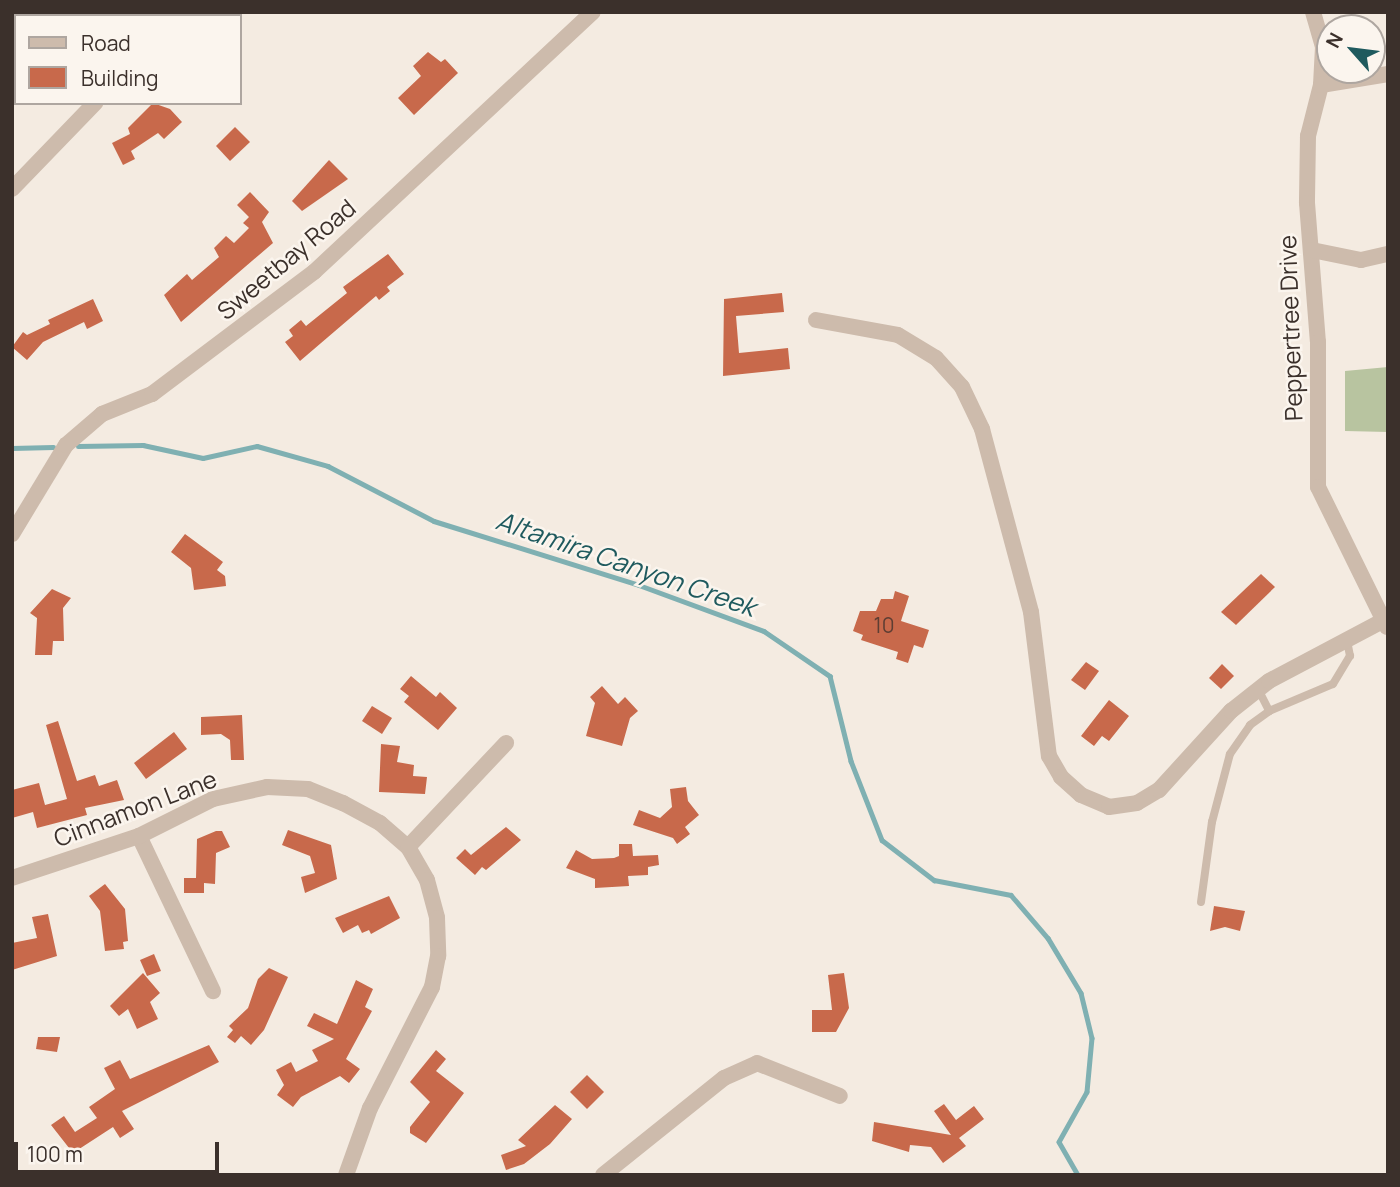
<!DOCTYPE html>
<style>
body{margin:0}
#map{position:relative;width:1400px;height:1187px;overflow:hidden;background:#f4ebe1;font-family:Manrope,sans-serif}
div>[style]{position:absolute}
.green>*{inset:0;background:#b8c4a0}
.stream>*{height:4.5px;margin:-2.25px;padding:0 2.25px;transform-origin:2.25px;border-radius:2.25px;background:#7fb0b2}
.building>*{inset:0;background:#c8694b}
.lane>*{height:8px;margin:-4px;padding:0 4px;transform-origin:4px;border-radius:4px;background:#cdbbac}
.street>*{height:16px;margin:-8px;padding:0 8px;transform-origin:8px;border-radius:8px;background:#cdbbac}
span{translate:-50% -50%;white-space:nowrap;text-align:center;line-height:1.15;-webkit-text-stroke:5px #fbf5ee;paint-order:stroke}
.number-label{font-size:21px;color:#5e3e33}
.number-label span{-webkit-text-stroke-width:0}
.street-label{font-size:24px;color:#3b302b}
.water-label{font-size:26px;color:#1f5a5e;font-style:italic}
.frame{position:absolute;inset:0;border:14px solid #3b302b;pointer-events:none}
.legend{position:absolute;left:14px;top:14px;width:228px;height:91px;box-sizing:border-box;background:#fbf5ee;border:2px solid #aea6a0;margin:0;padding:9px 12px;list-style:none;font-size:21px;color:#3b302b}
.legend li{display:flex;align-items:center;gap:14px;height:35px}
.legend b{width:35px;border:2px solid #aea6a0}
.north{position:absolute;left:1316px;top:14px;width:70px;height:70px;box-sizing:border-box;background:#fbf5ee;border:2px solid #aea6a0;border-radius:50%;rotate:298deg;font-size:19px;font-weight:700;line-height:28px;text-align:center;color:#3b302b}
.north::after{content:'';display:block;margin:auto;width:24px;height:32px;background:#1f5a5e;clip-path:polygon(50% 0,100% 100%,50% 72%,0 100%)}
.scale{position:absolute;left:14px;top:1142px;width:205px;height:32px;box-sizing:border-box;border:4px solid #3b302b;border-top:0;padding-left:9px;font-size:21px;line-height:24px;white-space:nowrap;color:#3b302b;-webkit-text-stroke:5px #fbf5ee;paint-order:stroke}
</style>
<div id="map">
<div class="green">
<div style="clip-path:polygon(1388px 367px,1388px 432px,1345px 431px,1345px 371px)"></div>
</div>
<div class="stream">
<div style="left:78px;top:446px;width:65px;rotate:-0.9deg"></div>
<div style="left:143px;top:445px;width:61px;rotate:12.2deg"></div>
<div style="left:203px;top:458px;width:55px;rotate:-12.5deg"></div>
<div style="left:257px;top:446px;width:74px;rotate:15.7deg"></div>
<div style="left:328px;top:466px;width:119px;rotate:27.4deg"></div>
<div style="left:434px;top:521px;width:215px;rotate:17.3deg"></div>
<div style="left:639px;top:585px;width:133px;rotate:20.2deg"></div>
<div style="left:764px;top:631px;width:80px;rotate:34.3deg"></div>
<div style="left:830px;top:676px;width:88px;rotate:76.1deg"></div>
<div style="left:851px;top:761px;width:85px;rotate:68.6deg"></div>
<div style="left:882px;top:840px;width:66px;rotate:37.6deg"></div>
<div style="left:934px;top:880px;width:78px;rotate:11deg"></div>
<div style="left:1011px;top:895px;width:57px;rotate:49.3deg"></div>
<div style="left:1048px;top:938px;width:64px;rotate:59deg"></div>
<div style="left:1081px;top:993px;width:46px;rotate:76.3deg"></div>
<div style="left:1092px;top:1038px;width:54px;rotate:95.3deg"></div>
<div style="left:1087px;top:1092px;width:57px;rotate:119.2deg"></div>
<div style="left:1059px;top:1142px;width:38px;rotate:60deg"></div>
<div style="left:12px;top:448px;width:41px;rotate:-1.4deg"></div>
</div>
<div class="building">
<div style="clip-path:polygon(428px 52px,441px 62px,445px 59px,458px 73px,414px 115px,398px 98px,421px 76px,413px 66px)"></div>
<div style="clip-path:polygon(153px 103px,170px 109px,182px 122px,164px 139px,158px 133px,131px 151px,135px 159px,123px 165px,112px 143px,130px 134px,128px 128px)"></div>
<div style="clip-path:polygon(235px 127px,250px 142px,230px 161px,216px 146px)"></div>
<div style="clip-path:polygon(329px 160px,348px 179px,302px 211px,292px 201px)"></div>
<div style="clip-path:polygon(250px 192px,269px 212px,262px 222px,273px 243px,181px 322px,164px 295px,187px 274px,192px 280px,219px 257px,214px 248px,226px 236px,234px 243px,249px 228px,243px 223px,249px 217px,237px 205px)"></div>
<div style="clip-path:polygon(388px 254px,404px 274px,387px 287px,390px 291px,379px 300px,376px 296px,300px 361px,285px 342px,293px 336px,289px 330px,301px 320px,306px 326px,347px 293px,343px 287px)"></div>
<div style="clip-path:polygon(782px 293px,784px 312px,736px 316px,739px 353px,788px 348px,790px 369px,723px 376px,724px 299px)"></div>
<div style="clip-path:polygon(93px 299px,103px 321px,87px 329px,84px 322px,43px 342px,27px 360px,12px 347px,23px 332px,27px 335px,50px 324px,48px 320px)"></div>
<div style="clip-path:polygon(185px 534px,223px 562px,217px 570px,225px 576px,226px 586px,194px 590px,191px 568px,171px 552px)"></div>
<div style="clip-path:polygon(1261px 574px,1275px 587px,1236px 625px,1221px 612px)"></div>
<div style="clip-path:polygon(52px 589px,71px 598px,63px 608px,64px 641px,53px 641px,52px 655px,35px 655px,37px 618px,30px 613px)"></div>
<div style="clip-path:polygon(895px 591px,909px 596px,901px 621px,929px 630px,923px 648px,914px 645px,908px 663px,896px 659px,898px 652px,861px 640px,863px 635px,853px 631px,860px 611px,876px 611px,881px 599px,893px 599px)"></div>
<div style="clip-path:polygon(1086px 662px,1099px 671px,1085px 690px,1071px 680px)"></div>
<div style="clip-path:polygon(1222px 664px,1234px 676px,1221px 689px,1209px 678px)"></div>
<div style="clip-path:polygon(411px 676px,436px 697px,440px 692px,457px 708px,438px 730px,404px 702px,409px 696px,400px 689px)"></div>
<div style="clip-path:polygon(602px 686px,618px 704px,625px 697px,638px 711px,630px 718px,622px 746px,586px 736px,595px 703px,590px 697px)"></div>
<div style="clip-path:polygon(1109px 700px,1129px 716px,1109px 741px,1102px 736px,1094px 746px,1081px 736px)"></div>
<div style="clip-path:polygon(372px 706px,392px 718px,382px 734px,362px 721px)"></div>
<div style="clip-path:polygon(242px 715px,244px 760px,231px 760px,230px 740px,221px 734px,201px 735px,201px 717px)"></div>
<div style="clip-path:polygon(58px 721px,77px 781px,95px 775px,99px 786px,117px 780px,124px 800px,85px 808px,87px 815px,37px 828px,33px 812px,12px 818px,12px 790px,39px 783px,45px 805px,67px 799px,46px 725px)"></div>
<div style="clip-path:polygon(174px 732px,187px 749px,146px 779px,134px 763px)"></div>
<div style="clip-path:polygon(381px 744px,400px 746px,397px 762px,414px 765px,413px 776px,427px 777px,425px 794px,379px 792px)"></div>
<div style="clip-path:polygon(686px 787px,688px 801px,699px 815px,685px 827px,690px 834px,677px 844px,673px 838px,633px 825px,639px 810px,660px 818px,672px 807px,670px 789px)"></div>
<div style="clip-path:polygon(506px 827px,521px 840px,486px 870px,482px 867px,475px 875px,456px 858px,465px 849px,471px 855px)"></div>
<div style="clip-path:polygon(288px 830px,331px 845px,337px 879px,305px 893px,301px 877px,315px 873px,310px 856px,282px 845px)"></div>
<div style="clip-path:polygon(216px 831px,222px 831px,230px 847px,216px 853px,215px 884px,204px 883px,204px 893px,184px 893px,184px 878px,196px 878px,197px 839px)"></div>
<div style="clip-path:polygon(619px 844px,632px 844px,633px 856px,658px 855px,659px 865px,648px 867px,648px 875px,628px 876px,629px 886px,595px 888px,595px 879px,566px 868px,576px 850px,592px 859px,614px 858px,619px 856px)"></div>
<div style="clip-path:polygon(105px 884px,125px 909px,128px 941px,123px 942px,124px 949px,105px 951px,100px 911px,89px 896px)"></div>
<div style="clip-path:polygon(389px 896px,400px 918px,371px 934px,369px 930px,362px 933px,358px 925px,343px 933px,335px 918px)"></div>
<div style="clip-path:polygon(1214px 906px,1245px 911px,1240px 931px,1225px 927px,1210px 931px)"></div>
<div style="clip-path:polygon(48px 914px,57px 956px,12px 970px,12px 943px,37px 938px,32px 917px)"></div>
<div style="clip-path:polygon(154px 954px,161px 971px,147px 976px,140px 960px)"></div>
<div style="clip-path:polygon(269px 968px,288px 977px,264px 1030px,251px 1045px,241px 1036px,235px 1043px,227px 1037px,233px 1030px,229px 1026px,248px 1008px,258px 979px)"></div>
<div style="clip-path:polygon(143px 973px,160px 993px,150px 1002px,158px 1019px,137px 1029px,128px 1009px,119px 1016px,110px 1006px)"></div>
<div style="clip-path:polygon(844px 973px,849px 1008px,836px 1032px,812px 1032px,812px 1010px,832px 1010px,828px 975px)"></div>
<div style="clip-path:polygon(356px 980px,373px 989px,365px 1007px,372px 1011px,346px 1059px,360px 1069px,349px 1083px,340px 1076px,301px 1097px,293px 1107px,277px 1095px,284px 1085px,276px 1070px,291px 1062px,296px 1072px,318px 1061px,312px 1050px,334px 1039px,307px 1026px,314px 1013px,337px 1024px)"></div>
<div style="clip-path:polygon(38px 1037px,60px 1037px,57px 1052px,36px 1049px)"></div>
<div style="clip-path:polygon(209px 1045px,219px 1062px,122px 1111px,134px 1129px,120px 1138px,113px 1127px,73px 1153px,51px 1125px,64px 1116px,75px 1132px,97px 1118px,89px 1107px,115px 1089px,104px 1068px,120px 1060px,130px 1079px)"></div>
<div style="clip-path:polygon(436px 1050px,446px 1059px,436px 1071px,464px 1093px,426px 1143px,410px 1133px,410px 1127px,430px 1102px,410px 1082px)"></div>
<div style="clip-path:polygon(587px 1075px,604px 1092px,587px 1109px,570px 1092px)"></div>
<div style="clip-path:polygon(944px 1104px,956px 1120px,974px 1106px,984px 1119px,959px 1138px,966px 1146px,943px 1163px,931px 1147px,910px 1145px,909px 1152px,872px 1141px,874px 1122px,951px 1135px,934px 1111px)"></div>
<div style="clip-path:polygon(555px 1105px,572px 1119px,550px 1144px,524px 1164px,506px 1170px,501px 1155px,526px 1146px,518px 1140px)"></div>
</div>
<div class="lane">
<div style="left:153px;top:12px;width:4px;rotate:90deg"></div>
<div style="left:1258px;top:689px;width:25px;rotate:63deg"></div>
<div style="left:1201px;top:902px;width:81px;rotate:-82.2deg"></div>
<div style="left:1212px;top:822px;width:70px;rotate:-75.2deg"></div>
<div style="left:1230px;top:754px;width:35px;rotate:-55deg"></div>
<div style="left:1250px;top:725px;width:24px;rotate:-36deg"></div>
<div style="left:1269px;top:711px;width:69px;rotate:-22.9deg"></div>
<div style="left:1333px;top:684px;width:33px;rotate:-59deg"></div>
<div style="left:1350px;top:656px;width:16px;rotate:-101deg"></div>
</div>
<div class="street">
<div style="left:1313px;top:12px;width:36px;rotate:74deg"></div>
<div style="left:1323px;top:47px;width:38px;rotate:93deg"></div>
<div style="left:1321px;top:85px;width:53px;rotate:104.3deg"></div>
<div style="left:1308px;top:136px;width:67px;rotate:90.9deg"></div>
<div style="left:1307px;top:203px;width:139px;rotate:85.5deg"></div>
<div style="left:1318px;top:342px;width:145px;rotate:90deg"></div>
<div style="left:1318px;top:487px;width:156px;rotate:63.8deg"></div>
<div style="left:181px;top:16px;width:5px;rotate:-53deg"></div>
<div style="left:1321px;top:85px;width:68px;rotate:-9.3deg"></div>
<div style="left:12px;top:189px;width:120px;rotate:-46deg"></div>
<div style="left:1312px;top:250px;width:50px;rotate:11.5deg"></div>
<div style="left:1361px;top:260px;width:28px;rotate:-13deg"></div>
<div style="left:816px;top:320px;width:83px;rotate:10.4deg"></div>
<div style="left:898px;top:335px;width:44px;rotate:31.2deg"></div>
<div style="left:936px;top:358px;width:39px;rotate:48deg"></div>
<div style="left:962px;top:387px;width:47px;rotate:64.5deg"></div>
<div style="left:982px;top:429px;width:189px;rotate:75deg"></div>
<div style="left:1031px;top:612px;width:145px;rotate:82.9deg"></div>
<div style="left:1049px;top:756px;width:24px;rotate:60deg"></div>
<div style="left:1061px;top:777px;width:27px;rotate:42deg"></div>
<div style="left:1081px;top:795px;width:30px;rotate:23deg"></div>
<div style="left:1109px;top:807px;width:28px;rotate:-8deg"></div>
<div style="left:1137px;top:803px;width:26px;rotate:-31deg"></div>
<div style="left:1159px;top:790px;width:107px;rotate:-47.7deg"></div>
<div style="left:1231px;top:711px;width:48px;rotate:-38.3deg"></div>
<div style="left:1269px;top:681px;width:135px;rotate:-27.9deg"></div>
<div style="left:12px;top:534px;width:104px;rotate:-58.8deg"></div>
<div style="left:66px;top:445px;width:48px;rotate:-40.7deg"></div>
<div style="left:102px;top:414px;width:54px;rotate:-21.8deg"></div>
<div style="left:152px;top:394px;width:203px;rotate:-37deg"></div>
<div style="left:314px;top:272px;width:381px;rotate:-43deg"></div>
<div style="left:139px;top:836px;width:172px;rotate:64.5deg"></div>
<div style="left:408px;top:847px;width:143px;rotate:-46.7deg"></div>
<div style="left:12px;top:878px;width:134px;rotate:-18.3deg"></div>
<div style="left:139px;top:836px;width:83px;rotate:-26.6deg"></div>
<div style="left:213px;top:799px;width:55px;rotate:-12.5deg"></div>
<div style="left:267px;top:787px;width:41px;rotate:2.8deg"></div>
<div style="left:308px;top:789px;width:38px;rotate:22deg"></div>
<div style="left:343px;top:803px;width:42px;rotate:28.4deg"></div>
<div style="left:380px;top:823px;width:37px;rotate:41deg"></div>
<div style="left:408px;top:847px;width:38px;rotate:60deg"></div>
<div style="left:427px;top:880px;width:39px;rotate:75deg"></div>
<div style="left:437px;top:918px;width:38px;rotate:88deg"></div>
<div style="left:438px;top:956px;width:32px;rotate:101deg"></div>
<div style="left:432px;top:987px;width:136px;rotate:117.1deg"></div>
<div style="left:370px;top:1108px;width:71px;rotate:109.7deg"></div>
<div style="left:603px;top:1175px;width:155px;rotate:-38.7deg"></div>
<div style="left:724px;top:1078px;width:36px;rotate:-24deg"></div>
<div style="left:757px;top:1063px;width:89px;rotate:21.7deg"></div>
</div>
<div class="number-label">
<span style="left:884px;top:625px">10</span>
</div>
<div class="street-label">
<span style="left:286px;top:259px;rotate:-40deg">Sweetbay Road</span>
<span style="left:1290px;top:328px;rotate:-92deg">Peppertree Drive</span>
<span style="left:135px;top:808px;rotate:-21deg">Cinnamon Lane</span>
</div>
<div class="water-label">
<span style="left:626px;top:564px;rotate:19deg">Altamira Canyon Creek</span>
</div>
<div class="frame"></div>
<ul class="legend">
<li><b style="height:9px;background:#cdbbac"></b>Road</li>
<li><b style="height:19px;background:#c8694b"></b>Building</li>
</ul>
<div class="north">N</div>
<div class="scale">100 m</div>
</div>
